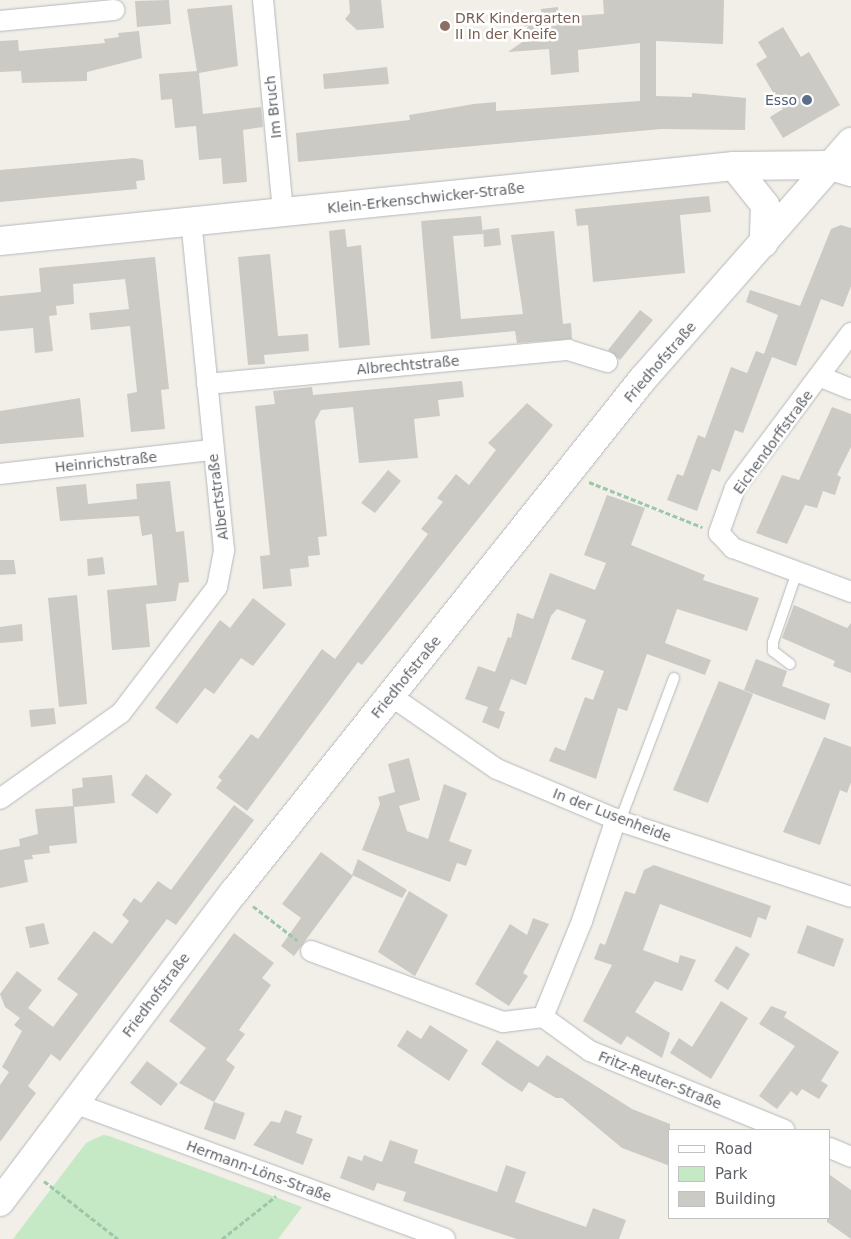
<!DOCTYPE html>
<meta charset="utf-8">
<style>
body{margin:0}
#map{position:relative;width:851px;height:1239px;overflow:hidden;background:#f1efe8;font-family:"DejaVu Sans",sans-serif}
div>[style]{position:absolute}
.green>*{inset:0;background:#c5e8c5}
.building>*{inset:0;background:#cccac5}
.path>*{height:3px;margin-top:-1.5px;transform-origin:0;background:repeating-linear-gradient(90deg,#9cc7a9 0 5px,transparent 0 7.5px)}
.roads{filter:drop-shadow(0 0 1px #b5b8bc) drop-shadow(0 0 1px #b5b8bc)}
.lane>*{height:10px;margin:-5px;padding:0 5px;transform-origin:5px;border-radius:5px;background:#fff}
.street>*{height:20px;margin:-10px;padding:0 10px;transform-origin:10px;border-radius:10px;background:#fff}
.secondary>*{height:28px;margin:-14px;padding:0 14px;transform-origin:14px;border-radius:14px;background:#fff}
.dots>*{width:14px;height:14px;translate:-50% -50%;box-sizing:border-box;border:2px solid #fff;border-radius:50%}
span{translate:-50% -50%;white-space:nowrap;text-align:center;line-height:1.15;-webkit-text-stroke:5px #fff;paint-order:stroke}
.education-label{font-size:14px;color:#785e54}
.left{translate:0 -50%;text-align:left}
.service-label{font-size:14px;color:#4e5e75}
.right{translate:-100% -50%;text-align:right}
.street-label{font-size:14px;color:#5f6368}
.legend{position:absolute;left:668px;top:1129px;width:162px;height:90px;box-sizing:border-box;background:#fff;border:1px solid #bfc1c3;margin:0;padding:6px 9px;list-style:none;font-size:15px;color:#5f6368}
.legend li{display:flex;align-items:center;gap:10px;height:25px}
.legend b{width:25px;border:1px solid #bfc1c3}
</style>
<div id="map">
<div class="green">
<div style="clip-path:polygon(103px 1135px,109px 1136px,302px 1207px,278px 1239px,13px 1239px,86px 1143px)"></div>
</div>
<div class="building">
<div style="clip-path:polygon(169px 0,171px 24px,137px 27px,135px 1px)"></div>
<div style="clip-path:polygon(349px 0,381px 0,384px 28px,357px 30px,345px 19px,350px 13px)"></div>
<div style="clip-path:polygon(603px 0,724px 0,723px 44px,656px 41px,656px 96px,692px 97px,692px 93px,746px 98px,745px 130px,661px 129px,298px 162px,296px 133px,410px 120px,409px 115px,474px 104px,496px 102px,496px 111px,640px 101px,640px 43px,578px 50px,579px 72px,551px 75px,549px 49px,508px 52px,525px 40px,523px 19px,542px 17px,541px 9px,558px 7px,559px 17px,604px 14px)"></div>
<div style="clip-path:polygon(232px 5px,238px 66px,199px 73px,203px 114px,261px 107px,263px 127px,243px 130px,247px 182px,223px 184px,221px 158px,199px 160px,196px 126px,175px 128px,172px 99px,161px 100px,159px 74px,197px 71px,187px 9px)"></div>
<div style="clip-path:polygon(783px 27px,801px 57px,809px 52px,840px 105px,783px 138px,770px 117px,783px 109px,756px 64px,767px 57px,758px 42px)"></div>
<div style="clip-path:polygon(139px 31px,142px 58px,87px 72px,87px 81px,22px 83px,21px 71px,0 72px,0 41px,18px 40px,19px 51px,105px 43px,104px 39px,119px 37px,118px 33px)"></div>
<div style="clip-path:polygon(387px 67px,389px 84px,324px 89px,323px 74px)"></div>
<div style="clip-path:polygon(134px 158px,143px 160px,145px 180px,136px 181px,137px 189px,0 202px,0 170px)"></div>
<div style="clip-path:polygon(709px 196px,711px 212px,680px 215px,685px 273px,593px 282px,588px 225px,577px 226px,575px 209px)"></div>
<div style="clip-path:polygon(481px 216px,483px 234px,453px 236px,461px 319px,523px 314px,511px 235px,554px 231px,563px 324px,571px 323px,572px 339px,517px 343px,515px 331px,431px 339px,421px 221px)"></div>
<div style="clip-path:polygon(841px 225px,851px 228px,851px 286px,843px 307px,821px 299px,796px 366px,772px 357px,743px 433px,735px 430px,720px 472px,712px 469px,697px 511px,667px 500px,677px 474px,683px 476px,698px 435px,705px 438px,731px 367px,747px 373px,756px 351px,764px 354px,778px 315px,746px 302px,750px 290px,800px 306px,831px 229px)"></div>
<div style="clip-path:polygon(499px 228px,501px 245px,484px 247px,483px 230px)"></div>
<div style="clip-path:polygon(345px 229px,347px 247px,361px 245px,370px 345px,339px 348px,329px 231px)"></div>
<div style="clip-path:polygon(270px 254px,278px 336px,308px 334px,309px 351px,264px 355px,265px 364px,248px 365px,238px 257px)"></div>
<div style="clip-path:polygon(155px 257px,169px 389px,161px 390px,165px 429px,131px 432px,127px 394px,137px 392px,130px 326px,91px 330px,89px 313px,129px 309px,125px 279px,73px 284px,74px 304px,56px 306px,57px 315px,49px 316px,53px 351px,35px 353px,33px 328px,0 331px,0 296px,41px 292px,39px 268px)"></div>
<div style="clip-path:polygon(640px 310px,653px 320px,620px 360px,608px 350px)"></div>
<div style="clip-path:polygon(462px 381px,464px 397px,438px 400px,440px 416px,414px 419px,418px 458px,359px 463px,353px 407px,321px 410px,315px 421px,327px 536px,318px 537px,320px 555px,308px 556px,309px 567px,290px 569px,292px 586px,263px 589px,260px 556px,270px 555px,255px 406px,275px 404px,273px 391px,312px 387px,313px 395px)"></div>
<div style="clip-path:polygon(80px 398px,84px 437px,0 444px,0 411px)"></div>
<div style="clip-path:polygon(527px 403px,553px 425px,362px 665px,358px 662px,247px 811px,216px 788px,222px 780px,218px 777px,251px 734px,258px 739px,322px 649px,335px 659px,428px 534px,421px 529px,443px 502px,437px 498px,456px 474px,469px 485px,496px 450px,488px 443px)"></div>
<div style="clip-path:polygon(832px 407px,851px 414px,851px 447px,837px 475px,841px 477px,835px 495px,823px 491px,817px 508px,805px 505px,787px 544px,756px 533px,782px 475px,799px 480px)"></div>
<div style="clip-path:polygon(388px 470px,401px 481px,375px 513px,361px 503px)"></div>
<div style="clip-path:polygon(170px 481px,176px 532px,184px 531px,189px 582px,179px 583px,176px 601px,146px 604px,150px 647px,112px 650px,107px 590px,157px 585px,152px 534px,142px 536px,139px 516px,60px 521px,56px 487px,86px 484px,88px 504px,137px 499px,136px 484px)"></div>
<div style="clip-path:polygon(607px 495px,645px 508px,631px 545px,705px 575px,703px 580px,759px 598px,747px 631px,677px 609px,665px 643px,711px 660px,705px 675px,647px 654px,627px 711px,618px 708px,596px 779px,549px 761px,555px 747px,565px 751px,585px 697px,593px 700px,604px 671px,571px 659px,586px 620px,557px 609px,551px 616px,526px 685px,511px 679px,499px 710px,505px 712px,499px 729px,482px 722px,488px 707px,465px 699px,478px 666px,495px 672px,508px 637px,511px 638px,517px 613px,533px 619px,550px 573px,595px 590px,606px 563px,584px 555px)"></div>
<div style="clip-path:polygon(103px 557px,105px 574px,88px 576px,87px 559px)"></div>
<div style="clip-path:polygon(0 560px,14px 560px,16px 574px,0 575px)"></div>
<div style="clip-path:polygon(77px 595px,87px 704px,59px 707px,48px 598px)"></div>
<div style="clip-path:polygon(253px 598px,286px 624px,253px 666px,241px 658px,214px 694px,205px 688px,177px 724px,155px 708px,220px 620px,230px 628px)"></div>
<div style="clip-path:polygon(794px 605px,847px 628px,851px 623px,851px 673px,833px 666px,835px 661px,782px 638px)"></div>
<div style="clip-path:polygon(22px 624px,23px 641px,0 643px,0 627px)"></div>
<div style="clip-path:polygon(756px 659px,787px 671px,782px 686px,830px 704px,825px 720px,744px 690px)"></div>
<div style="clip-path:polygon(719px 681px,753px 694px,708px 803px,673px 790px)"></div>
<div style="clip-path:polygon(54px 708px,56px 724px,31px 727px,29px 710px)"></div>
<div style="clip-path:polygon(824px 737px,851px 747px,851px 782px,847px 793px,840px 790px,820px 845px,783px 832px)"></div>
<div style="clip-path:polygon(409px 758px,420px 800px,399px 806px,407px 831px,428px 839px,444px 784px,467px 793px,449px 841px,472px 850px,466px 866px,457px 863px,450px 882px,362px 850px,380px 804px,378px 797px,395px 792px,388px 764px)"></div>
<div style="clip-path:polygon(146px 774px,172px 794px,157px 814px,131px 795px)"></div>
<div style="clip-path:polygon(112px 775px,115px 803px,74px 807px,77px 843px,49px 846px,50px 853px,32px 855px,33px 859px,24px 860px,28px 882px,0 888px,0 850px,20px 846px,19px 839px,38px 834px,35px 809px,73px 806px,72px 789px,83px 787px,82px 778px)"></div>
<div style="clip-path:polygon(234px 805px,254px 820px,176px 925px,167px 919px,60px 1061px,51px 1054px,28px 1086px,36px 1093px,0 1142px,0 1085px,9px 1072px,2px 1067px,22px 1031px,14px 1025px,20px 1018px,5px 1007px,0 994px,17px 971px,42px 990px,28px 1008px,53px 1027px,78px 994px,57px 979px,94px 931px,112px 944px,129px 921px,122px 915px,134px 898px,141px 903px,158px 881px,171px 890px)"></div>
<div style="clip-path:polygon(321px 852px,353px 876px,294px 956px,281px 946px,301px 918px,282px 904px)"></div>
<div style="clip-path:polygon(358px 859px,407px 890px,402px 898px,352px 875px)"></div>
<div style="clip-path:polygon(654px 865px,771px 906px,766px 920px,758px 917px,751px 938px,660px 904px,643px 950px,678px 963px,680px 955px,696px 960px,682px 991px,655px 981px,635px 1012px,670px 1033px,662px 1058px,627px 1036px,621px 1045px,583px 1021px,612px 965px,594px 959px,600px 943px,605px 945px,625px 891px,635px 894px,644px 870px)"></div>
<div style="clip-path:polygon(409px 891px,448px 915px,415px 976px,378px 952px)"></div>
<div style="clip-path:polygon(533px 918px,549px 924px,523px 973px,528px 976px,509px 1006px,475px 984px,510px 924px,527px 935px)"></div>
<div style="clip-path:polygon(44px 923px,49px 944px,30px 948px,25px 927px)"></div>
<div style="clip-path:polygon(807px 925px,844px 939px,834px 967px,797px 953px)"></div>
<div style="clip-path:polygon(234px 933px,274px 963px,262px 978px,271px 985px,239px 1030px,245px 1034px,226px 1060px,235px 1067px,214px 1102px,179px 1083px,206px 1048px,169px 1021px)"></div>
<div style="clip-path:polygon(736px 946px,750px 954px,728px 990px,714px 981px)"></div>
<div style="clip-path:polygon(721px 1001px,748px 1018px,711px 1079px,670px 1053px,679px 1038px,692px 1047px)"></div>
<div style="clip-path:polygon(771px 1006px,787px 1012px,784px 1017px,839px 1052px,821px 1081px,828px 1085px,819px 1099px,802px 1089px,797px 1096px,791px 1091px,777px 1109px,759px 1096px,795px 1046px,759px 1024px)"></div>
<div style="clip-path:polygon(430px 1025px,468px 1050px,449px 1081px,397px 1046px,407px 1030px,421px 1039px)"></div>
<div style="clip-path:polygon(497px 1040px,538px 1067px,547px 1055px,632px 1109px,670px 1124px,670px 1166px,622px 1148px,562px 1098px,556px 1098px,529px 1082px,522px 1092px,505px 1081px,481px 1064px)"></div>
<div style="clip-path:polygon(147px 1061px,178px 1084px,161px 1106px,130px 1083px)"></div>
<div style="clip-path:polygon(214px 1102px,245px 1113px,235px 1140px,204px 1129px)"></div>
<div style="clip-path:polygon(285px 1110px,302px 1116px,296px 1133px,313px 1139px,303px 1165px,253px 1145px,271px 1121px,280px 1123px)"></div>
<div style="clip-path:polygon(390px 1140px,418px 1150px,414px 1163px,497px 1192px,506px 1165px,526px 1172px,515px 1202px,586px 1227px,593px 1208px,626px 1220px,619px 1239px,517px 1239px,403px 1201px,406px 1192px,377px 1183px,374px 1191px,340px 1178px,348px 1156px,362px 1161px,364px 1155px,382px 1162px)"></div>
<div style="clip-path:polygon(830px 1175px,851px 1190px,851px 1239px,827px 1222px)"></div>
</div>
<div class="path">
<div style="left:589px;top:482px;width:122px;rotate:21.7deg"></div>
<div style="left:253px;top:906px;width:56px;rotate:37.7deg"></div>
<div style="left:44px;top:1181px;width:94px;rotate:38.1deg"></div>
<div style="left:222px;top:1239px;width:69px;rotate:-38.5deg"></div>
</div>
<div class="roads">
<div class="lane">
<div style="left:790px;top:664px;width:21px;rotate:-143deg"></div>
<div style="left:773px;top:651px;width:9px;rotate:-90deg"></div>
<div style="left:773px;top:642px;width:74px;rotate:-71.1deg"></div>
<div style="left:620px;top:821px;width:153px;rotate:-69.3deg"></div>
</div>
<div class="street">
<div style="left:263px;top:0;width:214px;rotate:84.6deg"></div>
<div style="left:0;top:21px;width:115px;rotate:-5.5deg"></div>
<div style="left:851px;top:333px;width:194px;rotate:126.8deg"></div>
<div style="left:735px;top:488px;width:48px;rotate:109.6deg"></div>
<div style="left:719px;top:533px;width:21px;rotate:47deg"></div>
<div style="left:733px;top:548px;width:126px;rotate:20.4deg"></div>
<div style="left:821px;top:377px;width:32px;rotate:22deg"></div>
<div style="left:207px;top:384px;width:363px;rotate:-5.4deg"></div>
<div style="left:568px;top:350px;width:41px;rotate:17.1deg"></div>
<div style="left:0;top:474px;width:213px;rotate:-6.5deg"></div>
<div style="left:391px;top:696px;width:129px;rotate:34.6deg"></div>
<div style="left:497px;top:769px;width:134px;rotate:22.9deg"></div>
<div style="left:620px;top:821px;width:243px;rotate:18.2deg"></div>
<div style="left:0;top:799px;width:148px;rotate:-35.4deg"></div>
<div style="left:121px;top:713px;width:158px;rotate:-52.7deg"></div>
<div style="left:217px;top:587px;width:38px;rotate:-79deg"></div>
<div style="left:224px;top:550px;width:331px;rotate:-95.7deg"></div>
<div style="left:311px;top:951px;width:205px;rotate:20.3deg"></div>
<div style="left:503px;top:1022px;width:40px;rotate:-7.1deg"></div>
<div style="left:543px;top:1017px;width:104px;rotate:-67.9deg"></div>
<div style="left:582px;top:921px;width:108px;rotate:-71.6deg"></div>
<div style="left:543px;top:1017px;width:58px;rotate:35.9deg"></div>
<div style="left:590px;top:1051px;width:210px;rotate:22.1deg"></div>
<div style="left:74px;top:1103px;width:395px;rotate:20.1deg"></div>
<div style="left:830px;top:1148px;width:23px;rotate:23deg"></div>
</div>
<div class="secondary">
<div style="left:734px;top:166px;width:50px;rotate:51.5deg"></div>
<div style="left:765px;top:205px;width:38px;rotate:92deg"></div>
<div style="left:0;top:241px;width:738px;rotate:-5.83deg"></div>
<div style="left:734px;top:166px;width:94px;rotate:-0.6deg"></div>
<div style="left:828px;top:165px;width:24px;rotate:17deg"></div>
<div style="left:0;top:1202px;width:388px;rotate:-53deg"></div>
<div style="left:234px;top:892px;width:655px;rotate:-51.45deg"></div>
<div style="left:642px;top:380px;width:317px;rotate:-48.7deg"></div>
</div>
</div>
<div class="dots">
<div style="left:445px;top:26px;background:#8d6e63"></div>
<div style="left:807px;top:100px;background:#5c6f8a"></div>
</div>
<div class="education-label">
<span class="left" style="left:455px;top:26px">DRK Kindergarten<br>II In der Kneife</span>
</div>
<div class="service-label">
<span class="right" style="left:797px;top:100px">Esso</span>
</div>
<div class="street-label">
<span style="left:273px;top:107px;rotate:-96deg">Im Bruch</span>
<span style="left:426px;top:198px;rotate:-6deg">Klein-Erkenschwicker-Straße</span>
<span style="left:660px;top:362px;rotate:-49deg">Friedhofstraße</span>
<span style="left:408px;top:365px;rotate:-5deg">Albrechtstraße</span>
<span style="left:773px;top:442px;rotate:-54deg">Eichendorffstraße</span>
<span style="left:106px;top:462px;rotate:-6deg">Heinrichstraße</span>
<span style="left:218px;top:497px;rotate:-97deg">Albertstraße</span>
<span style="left:406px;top:677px;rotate:-51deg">Friedhofstraße</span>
<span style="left:612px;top:815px;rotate:21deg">In der Lusenheide</span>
<span style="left:156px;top:995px;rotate:-53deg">Friedhofstraße</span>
<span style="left:660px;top:1080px;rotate:22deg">Fritz-Reuter-Straße</span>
<span style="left:259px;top:1171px;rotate:20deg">Hermann-Löns-Straße</span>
</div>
<ul class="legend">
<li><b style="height:6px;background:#fff"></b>Road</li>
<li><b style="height:14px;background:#c5e8c5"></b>Park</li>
<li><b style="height:14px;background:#cccac5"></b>Building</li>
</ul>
</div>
